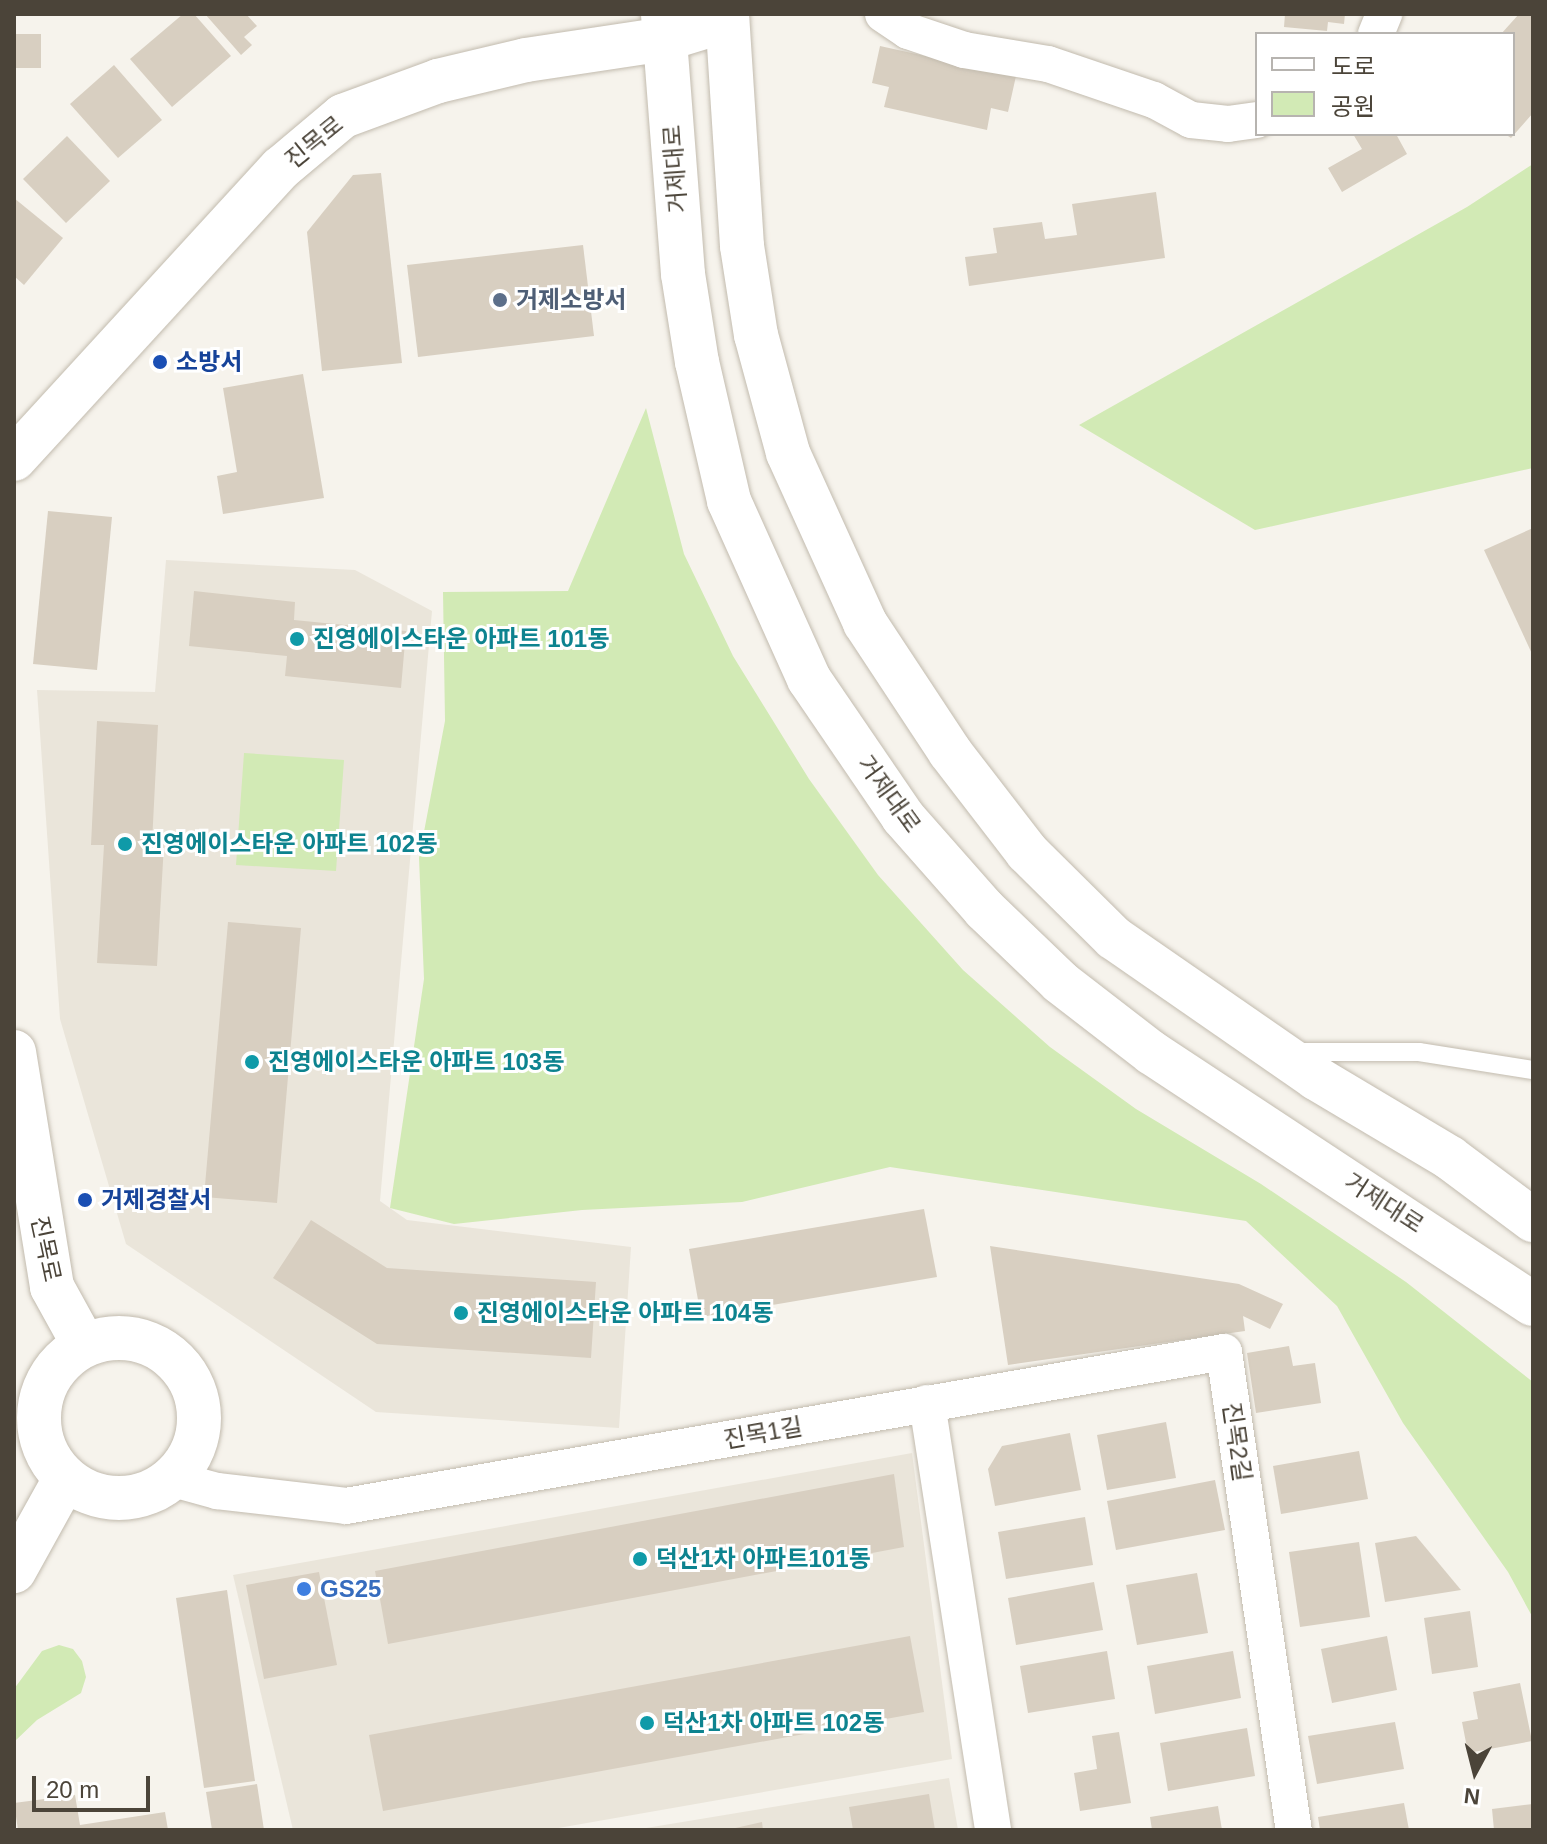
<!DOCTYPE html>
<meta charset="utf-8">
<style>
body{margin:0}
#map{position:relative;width:1547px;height:1844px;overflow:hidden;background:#f6f3ec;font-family:Arial,"Noto Sans KR",sans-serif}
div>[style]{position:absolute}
.residential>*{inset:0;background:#eae5da}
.green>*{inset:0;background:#d2eab5}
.building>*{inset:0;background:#d8cfc1}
.roads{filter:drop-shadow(0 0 2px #c2bbae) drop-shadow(0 0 2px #c2bbae)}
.service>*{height:18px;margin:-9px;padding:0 9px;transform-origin:9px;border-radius:9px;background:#fff}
.minor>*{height:36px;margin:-18px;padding:0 18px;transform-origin:18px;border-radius:18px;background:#fff}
.tertiary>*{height:44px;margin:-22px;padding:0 22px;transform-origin:22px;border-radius:22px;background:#fff}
.tertiary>.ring{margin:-22px;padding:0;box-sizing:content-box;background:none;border:44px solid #fff;border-radius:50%}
.dots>*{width:22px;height:22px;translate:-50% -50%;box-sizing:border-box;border:4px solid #fff;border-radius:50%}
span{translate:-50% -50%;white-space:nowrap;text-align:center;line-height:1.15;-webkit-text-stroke:6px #fff;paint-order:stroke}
.street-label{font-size:24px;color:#4b4439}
.service-label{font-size:24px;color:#4e5e75;font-weight:700}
.left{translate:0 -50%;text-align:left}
.transit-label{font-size:24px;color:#164399;font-weight:700}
.culture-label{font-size:24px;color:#0d838f;font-weight:700}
.shop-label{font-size:24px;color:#366cbe;font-weight:700}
.frame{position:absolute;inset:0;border:16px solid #4b4439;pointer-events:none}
.legend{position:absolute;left:1255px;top:32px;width:260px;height:104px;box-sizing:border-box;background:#fff;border:2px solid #b7b4b0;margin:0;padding:10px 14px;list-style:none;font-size:24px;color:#4b4439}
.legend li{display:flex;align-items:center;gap:16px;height:40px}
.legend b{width:40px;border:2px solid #b7b4b0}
.north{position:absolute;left:1435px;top:1732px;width:80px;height:80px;-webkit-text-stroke:6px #fff;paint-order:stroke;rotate:187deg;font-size:22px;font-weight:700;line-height:32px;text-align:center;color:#4b4439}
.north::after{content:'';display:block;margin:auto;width:28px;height:36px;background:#4b4439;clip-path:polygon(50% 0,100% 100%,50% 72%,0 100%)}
.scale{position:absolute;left:32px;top:1776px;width:118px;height:36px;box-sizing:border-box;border:4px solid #4b4439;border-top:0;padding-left:10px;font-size:24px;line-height:28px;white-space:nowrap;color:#4b4439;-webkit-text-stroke:6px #fff;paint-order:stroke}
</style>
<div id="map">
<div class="residential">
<div style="clip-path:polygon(166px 560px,355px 570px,432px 611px,380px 1201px,407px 1220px,631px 1247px,619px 1428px,376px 1412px,126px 1244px,60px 1019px,37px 690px,155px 692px)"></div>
<div style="clip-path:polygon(912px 1453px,952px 1759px,547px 1830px,293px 1830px,233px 1575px)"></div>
<div style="clip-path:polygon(949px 1778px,958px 1830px,634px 1830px)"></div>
</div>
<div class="green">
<div style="clip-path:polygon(1533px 164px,1533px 468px,1255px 530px,1079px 425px,1467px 207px)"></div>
<div style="clip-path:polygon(646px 408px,684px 554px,733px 656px,809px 779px,878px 875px,963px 970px,1050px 1047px,1136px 1109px,1261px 1184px,1406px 1282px,1533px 1382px,1533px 1618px,1508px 1572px,1403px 1423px,1337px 1306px,1246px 1221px,890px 1167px,742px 1202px,582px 1210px,454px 1224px,390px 1208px,424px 979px,419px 858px,445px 721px,443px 592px,568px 591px)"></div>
<div style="clip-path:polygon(244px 753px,344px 760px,336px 871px,236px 865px)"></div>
<div style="clip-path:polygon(59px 1645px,73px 1649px,82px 1661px,86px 1677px,81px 1693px,37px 1720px,14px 1742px,14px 1689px,42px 1651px)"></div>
</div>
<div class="building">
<div style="clip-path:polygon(183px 14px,194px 14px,231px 56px,172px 107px,130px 59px)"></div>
<div style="clip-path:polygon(205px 14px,246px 14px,257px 26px,244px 37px,252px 45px,241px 55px)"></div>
<div style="clip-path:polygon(1285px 14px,1345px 14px,1344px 24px,1328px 22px,1327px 31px,1284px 27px)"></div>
<div style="clip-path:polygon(1519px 14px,1533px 14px,1533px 113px,1511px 138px,1505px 134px,1513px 134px,1513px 34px,1501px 34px)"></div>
<div style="clip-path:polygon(14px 34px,41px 34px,41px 68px,14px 68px)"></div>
<div style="clip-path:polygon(880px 46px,1016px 76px,1008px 112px,991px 108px,987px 130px,884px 107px,889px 87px,872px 83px)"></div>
<div style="clip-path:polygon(114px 65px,162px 120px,118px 158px,70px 104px)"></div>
<div style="clip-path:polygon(1353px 134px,1396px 134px,1407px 154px,1342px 192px,1328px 168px,1362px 149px)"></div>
<div style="clip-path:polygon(67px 136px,110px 181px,66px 223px,23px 179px)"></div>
<div style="clip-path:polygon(381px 173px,402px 363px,322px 371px,307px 232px,353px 175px)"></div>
<div style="clip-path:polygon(1156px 192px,1165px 258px,969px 286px,965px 257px,997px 253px,993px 228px,1042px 222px,1045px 239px,1077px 235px,1072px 204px)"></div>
<div style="clip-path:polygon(14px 198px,63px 238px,24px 285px,14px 276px)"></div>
<div style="clip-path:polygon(583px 245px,594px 336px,418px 357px,407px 265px)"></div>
<div style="clip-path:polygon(303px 374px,324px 498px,223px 514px,217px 476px,237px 472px,223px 388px)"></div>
<div style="clip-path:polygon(48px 511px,112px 517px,97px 670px,33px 664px)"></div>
<div style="clip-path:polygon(1533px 528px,1533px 656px,1484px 550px)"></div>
<div style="clip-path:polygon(194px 591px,295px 602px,294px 620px,406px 631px,401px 688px,285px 676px,287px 656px,189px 646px)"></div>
<div style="clip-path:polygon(97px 721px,158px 725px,152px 843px,164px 844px,157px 966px,97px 963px,104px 845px,91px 845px)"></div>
<div style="clip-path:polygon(228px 922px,301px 928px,277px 1203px,204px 1197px)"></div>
<div style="clip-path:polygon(924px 1209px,937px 1277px,701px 1317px,689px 1249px)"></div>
<div style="clip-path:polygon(311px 1220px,387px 1268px,596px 1282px,591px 1358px,377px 1344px,273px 1278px)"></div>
<div style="clip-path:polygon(990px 1246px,1239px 1284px,1283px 1304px,1270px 1329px,1243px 1316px,1245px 1331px,1008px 1365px)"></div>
<div style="clip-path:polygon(1289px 1346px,1293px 1366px,1315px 1363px,1321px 1403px,1256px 1413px,1247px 1353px)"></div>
<div style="clip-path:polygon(1166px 1422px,1176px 1478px,1107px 1490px,1097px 1435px)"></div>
<div style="clip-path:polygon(1070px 1433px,1081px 1490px,995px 1506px,988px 1469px,1002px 1446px)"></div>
<div style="clip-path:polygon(1359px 1451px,1368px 1499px,1281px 1514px,1273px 1466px)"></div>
<div style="clip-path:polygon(894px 1474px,904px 1547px,388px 1644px,375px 1571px)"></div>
<div style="clip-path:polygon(1215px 1480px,1225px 1530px,1116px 1550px,1107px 1501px)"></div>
<div style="clip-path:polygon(1085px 1517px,1093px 1565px,1006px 1579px,998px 1532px)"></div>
<div style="clip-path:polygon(1416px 1536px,1461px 1590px,1385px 1602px,1375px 1543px)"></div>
<div style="clip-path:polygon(1359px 1542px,1370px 1617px,1300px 1627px,1289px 1552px)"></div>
<div style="clip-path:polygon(319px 1572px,337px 1665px,264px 1679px,246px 1585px)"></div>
<div style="clip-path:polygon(1197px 1573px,1208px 1633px,1137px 1645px,1126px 1585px)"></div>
<div style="clip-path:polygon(1094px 1582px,1103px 1630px,1016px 1645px,1008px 1598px)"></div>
<div style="clip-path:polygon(227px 1590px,255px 1781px,204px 1788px,176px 1598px)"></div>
<div style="clip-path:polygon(1470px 1611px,1478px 1667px,1432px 1674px,1424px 1618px)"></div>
<div style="clip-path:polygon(910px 1636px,924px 1712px,383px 1811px,369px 1735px)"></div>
<div style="clip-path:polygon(1387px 1636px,1397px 1690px,1332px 1703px,1321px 1649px)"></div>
<div style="clip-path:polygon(1107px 1651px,1115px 1699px,1028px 1713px,1020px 1666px)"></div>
<div style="clip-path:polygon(1233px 1651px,1241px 1698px,1155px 1714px,1147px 1666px)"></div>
<div style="clip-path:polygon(1520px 1683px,1532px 1741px,1468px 1753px,1462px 1722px,1478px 1719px,1473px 1692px)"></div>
<div style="clip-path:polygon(1395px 1722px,1404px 1769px,1317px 1784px,1308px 1736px)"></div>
<div style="clip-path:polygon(1247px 1728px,1255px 1776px,1168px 1791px,1160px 1743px)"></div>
<div style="clip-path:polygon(1119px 1732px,1131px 1803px,1080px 1811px,1074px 1773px,1097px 1769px,1092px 1736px)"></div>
<div style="clip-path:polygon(257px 1784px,264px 1830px,212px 1830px,206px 1792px)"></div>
<div style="clip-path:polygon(929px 1794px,935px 1830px,853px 1830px,849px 1807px)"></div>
<div style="clip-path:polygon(75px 1795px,80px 1825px,165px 1812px,168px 1830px,18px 1830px,14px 1803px)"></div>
<div style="clip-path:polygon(1404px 1803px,1409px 1830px,1320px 1830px,1318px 1817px)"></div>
<div style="clip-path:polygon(1533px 1804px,1533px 1830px,1494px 1830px,1492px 1809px)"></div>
<div style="clip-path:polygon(1218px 1806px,1222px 1830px,1152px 1830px,1150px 1817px)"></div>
<div style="clip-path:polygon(762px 1822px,763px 1830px,731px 1830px,731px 1829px)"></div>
</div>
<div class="roads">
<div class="service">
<div style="left:1293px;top:1052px;width:126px"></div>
<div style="left:1419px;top:1052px;width:115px;rotate:9deg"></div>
</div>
<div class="minor">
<div style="left:883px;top:14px;width:30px;rotate:34deg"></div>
<div style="left:908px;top:31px;width:59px;rotate:18.7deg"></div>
<div style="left:964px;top:50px;width:85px;rotate:9.5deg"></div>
<div style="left:1048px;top:64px;width:112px;rotate:18.8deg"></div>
<div style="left:1154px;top:100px;width:42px;rotate:28.4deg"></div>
<div style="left:1191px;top:120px;width:37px;rotate:6deg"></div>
<div style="left:1228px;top:124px;width:29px;rotate:-8deg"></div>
<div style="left:1376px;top:34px;width:22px;rotate:-68deg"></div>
<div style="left:927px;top:1403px;width:432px;rotate:81.2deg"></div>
<div style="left:173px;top:1479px;width:46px;rotate:15.3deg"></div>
<div style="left:217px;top:1491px;width:130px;rotate:6.6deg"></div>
<div style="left:346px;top:1506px;width:891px;rotate:-9.95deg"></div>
<div style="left:1224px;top:1352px;width:483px;rotate:81.7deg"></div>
</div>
<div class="tertiary">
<div style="left:663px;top:14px;width:261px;rotate:85.6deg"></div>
<div style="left:683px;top:274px;width:89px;rotate:81deg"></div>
<div style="left:697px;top:362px;width:143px;rotate:77deg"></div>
<div style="left:729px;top:501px;width:195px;rotate:65.8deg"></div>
<div style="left:809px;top:679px;width:167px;rotate:55.7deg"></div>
<div style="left:903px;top:817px;width:123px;rotate:48.6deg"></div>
<div style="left:984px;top:909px;width:105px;rotate:43.8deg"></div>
<div style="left:1060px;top:982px;width:116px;rotate:37.7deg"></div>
<div style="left:1152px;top:1053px;width:456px;rotate:33.4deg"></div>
<div style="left:727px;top:14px;width:232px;rotate:86.3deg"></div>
<div style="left:742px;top:246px;width:90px;rotate:81.1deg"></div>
<div style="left:756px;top:335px;width:122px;rotate:74.8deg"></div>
<div style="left:788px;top:453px;width:187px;rotate:65.6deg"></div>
<div style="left:865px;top:623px;width:154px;rotate:56.6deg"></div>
<div style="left:950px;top:752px;width:126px;rotate:52.4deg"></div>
<div style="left:1027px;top:852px;width:122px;rotate:44.7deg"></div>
<div style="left:1114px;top:938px;width:246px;rotate:34.7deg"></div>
<div style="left:1316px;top:1078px;width:156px;rotate:30.8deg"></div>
<div style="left:1450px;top:1158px;width:104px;rotate:36.8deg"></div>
<div style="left:14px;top:459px;width:395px;rotate:-47.5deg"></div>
<div style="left:281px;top:168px;width:81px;rotate:-40deg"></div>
<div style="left:343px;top:116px;width:101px;rotate:-20.2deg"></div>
<div style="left:438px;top:81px;width:90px;rotate:-13.4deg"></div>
<div style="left:526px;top:60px;width:141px;rotate:-8.6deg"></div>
<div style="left:665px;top:39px;width:65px;rotate:-17deg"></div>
<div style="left:14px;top:1052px;width:238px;rotate:80.8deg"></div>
<div style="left:52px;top:1287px;width:66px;rotate:61.1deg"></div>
<div class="ring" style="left:39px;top:1338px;width:116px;height:116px"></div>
<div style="left:14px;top:1571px;width:105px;rotate:-61deg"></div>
</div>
</div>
<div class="dots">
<div style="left:500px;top:300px;background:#5c6f8a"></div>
<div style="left:160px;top:362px;background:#1a4fb4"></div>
<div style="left:297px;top:639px;background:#0f9aa8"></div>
<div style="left:125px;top:844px;background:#0f9aa8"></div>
<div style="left:252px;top:1062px;background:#0f9aa8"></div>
<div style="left:85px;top:1200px;background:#1a4fb4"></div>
<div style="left:461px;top:1313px;background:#0f9aa8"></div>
<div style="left:640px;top:1559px;background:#0f9aa8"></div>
<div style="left:304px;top:1589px;background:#3f7fe0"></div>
<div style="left:647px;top:1723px;background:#0f9aa8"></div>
</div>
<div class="street-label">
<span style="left:314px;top:142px;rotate:-39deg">진목로</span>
<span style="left:675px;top:169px;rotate:-94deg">거제대로</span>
<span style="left:889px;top:794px;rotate:54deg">거제대로</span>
<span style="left:1384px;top:1203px;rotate:33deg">거제대로</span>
<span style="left:46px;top:1249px;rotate:78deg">진목로</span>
<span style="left:763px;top:1433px;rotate:-10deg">진목1길</span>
<span style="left:1237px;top:1442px;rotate:82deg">진목2길</span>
</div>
<div class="service-label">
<span class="left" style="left:516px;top:300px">거제소방서</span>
</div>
<div class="transit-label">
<span class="left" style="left:176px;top:362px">소방서</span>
<span class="left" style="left:101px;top:1200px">거제경찰서</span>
</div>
<div class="culture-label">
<span class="left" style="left:313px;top:639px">진영에이스타운 아파트 101동</span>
<span class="left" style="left:141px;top:844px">진영에이스타운 아파트 102동</span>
<span class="left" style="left:268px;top:1062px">진영에이스타운 아파트 103동</span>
<span class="left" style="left:477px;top:1313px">진영에이스타운 아파트 104동</span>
<span class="left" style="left:656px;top:1559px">덕산1차 아파트101동</span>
<span class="left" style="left:663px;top:1723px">덕산1차 아파트 102동</span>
</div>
<div class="shop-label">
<span class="left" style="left:320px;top:1589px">GS25</span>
</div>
<div class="frame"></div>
<ul class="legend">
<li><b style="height:10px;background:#fff"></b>도로</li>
<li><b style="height:22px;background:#d2eab5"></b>공원</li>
</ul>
<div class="north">N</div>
<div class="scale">20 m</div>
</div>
